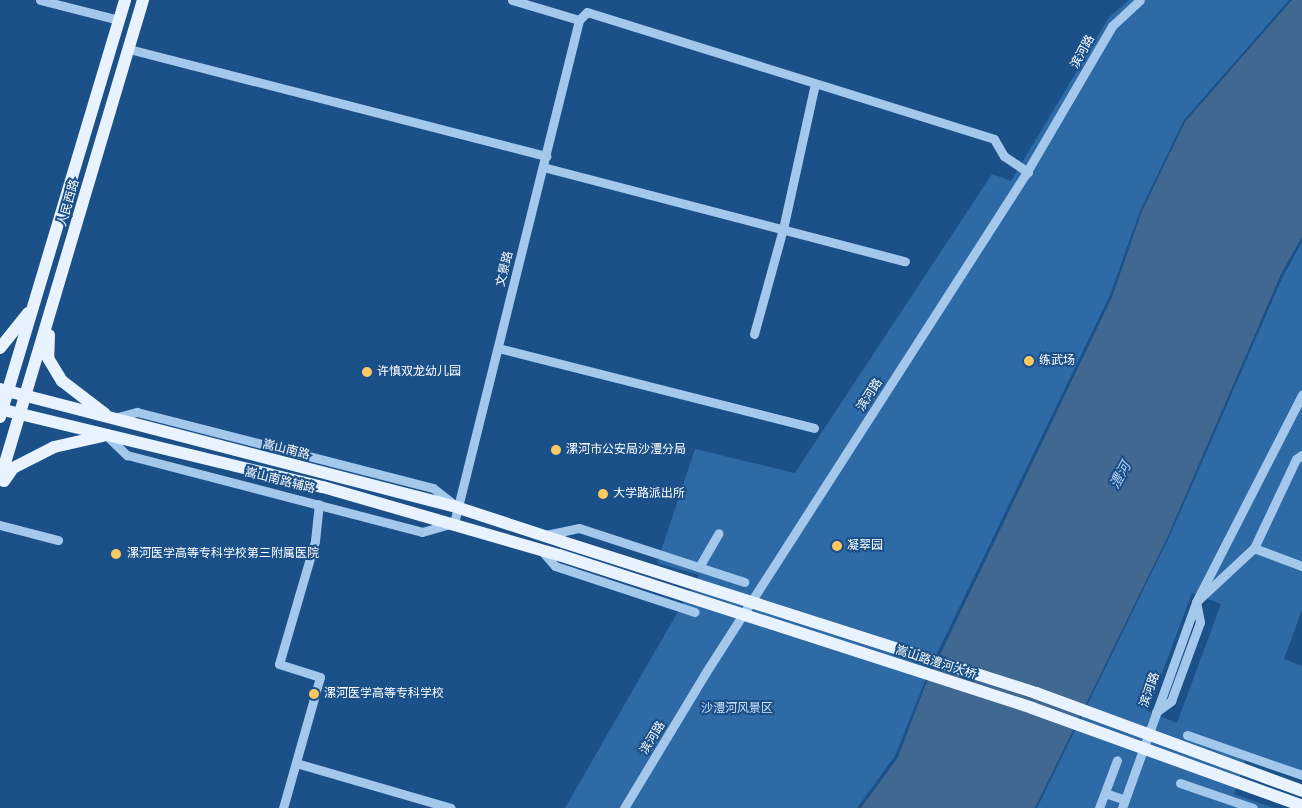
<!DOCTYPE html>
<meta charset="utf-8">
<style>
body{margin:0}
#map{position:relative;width:1302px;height:808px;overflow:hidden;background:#1b5088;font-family:Roboto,"Noto Sans SC",sans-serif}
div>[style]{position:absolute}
.green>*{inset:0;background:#2e6aa6}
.water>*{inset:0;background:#416891}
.minor>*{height:9px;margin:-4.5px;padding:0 4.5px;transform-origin:4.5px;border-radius:4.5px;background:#a4c8ec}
.major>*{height:12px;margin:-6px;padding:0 6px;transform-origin:6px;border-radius:6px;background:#e9f3ff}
.major-bridge>*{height:12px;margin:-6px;padding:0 6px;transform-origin:6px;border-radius:6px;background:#e9f3ff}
.dots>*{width:14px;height:14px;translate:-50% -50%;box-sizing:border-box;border:2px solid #1b5088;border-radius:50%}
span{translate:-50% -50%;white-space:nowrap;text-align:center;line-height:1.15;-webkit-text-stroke:4px #1b5088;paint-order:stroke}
.street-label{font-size:12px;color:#fff}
.poi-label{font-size:12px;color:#fff}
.left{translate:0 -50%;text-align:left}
.park-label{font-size:12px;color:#c9e1f9}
.water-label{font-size:14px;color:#b0d2f4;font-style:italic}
</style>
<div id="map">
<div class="green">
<div style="clip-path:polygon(1129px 0,1289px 0,1184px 120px,1140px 211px,1110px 295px,931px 666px,895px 756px,857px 808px,565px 808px,699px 575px,657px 563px,695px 449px,795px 473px,992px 174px,1011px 181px,1109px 17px)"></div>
<div style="clip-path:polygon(evenodd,1302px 242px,1302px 610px,1284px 659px,1302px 666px,1302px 779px,1246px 759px,1234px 794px,1274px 808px,1037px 808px,1171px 533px,1283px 276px,1302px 242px,1192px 593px,1221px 604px,1177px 723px,1148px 711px,1192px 593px)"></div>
</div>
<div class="water">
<div style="clip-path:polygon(1292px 0,1302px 0,1302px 237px,1281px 274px,1168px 536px,1035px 808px,861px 808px,898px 757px,925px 686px,1112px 297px,1142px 211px,1185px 122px)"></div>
</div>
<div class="minor">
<div style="left:40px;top:0;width:81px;rotate:14.2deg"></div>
<div style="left:512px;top:0;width:70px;rotate:16.6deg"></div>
<div style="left:579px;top:20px;width:11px;rotate:-45deg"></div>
<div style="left:587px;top:12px;width:426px;rotate:17.3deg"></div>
<div style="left:994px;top:139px;width:20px;rotate:60deg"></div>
<div style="left:1004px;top:156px;width:29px;rotate:34deg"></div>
<div style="left:129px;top:49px;width:431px;rotate:14.4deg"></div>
<div style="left:543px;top:167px;width:374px;rotate:14.6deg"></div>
<div style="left:754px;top:334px;width:109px;rotate:-74.6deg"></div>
<div style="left:783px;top:229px;width:148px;rotate:-77.6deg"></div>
<div style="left:498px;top:348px;width:326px;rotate:14.2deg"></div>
<div style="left:114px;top:418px;width:24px;rotate:-15deg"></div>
<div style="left:137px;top:412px;width:306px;rotate:14.4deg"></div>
<div style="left:433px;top:488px;width:28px;rotate:38deg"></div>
<div style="left:107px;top:436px;width:28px;rotate:44deg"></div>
<div style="left:127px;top:455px;width:305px;rotate:14.6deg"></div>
<div style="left:422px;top:532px;width:33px;rotate:-16deg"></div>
<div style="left:454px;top:523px;width:518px;rotate:-76.04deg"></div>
<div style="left:0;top:525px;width:60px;rotate:14.5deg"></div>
<div style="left:546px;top:535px;width:34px;rotate:-12deg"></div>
<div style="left:579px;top:528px;width:174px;rotate:18.1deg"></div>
<div style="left:1254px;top:548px;width:98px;rotate:-64.7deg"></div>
<div style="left:1296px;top:459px;width:7px;rotate:-34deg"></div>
<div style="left:542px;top:551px;width:20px;rotate:49deg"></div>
<div style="left:555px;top:566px;width:147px;rotate:18.2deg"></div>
<div style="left:699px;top:567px;width:39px;rotate:-60deg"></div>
<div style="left:1156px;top:712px;width:19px;rotate:-36deg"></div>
<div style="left:1171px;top:701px;width:84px;rotate:-69.8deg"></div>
<div style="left:1200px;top:622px;width:20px;rotate:-101deg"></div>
<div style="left:1196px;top:602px;width:79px;rotate:-43deg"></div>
<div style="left:1254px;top:548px;width:51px;rotate:20.6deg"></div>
<div style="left:1187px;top:735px;width:122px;rotate:19.2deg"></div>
<div style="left:296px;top:763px;width:161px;rotate:16.2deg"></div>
<div style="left:1180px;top:783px;width:77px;rotate:18.9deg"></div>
<div style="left:1105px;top:793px;width:21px;rotate:19deg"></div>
<div style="left:283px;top:808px;width:136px;rotate:-74.2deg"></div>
<div style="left:320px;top:677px;width:43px;rotate:-162.4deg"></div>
<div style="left:279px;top:664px;width:128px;rotate:-73.7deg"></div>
<div style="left:315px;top:541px;width:37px;rotate:-84deg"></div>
<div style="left:624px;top:808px;width:159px;rotate:-58.9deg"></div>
<div style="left:706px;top:672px;width:591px;rotate:-57.31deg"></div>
<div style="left:1025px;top:175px;width:173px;rotate:-59.7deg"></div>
<div style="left:1112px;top:26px;width:38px;rotate:-43deg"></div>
<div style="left:1099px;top:808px;width:51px;rotate:-69.4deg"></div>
<div style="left:1122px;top:808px;width:219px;rotate:-70.2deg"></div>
<div style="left:1196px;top:602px;width:233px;rotate:-62.9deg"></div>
</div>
<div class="major">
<div style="left:49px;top:335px;width:23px;rotate:92deg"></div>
<div style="left:48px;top:358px;width:27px;rotate:59deg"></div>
<div style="left:62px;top:381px;width:54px;rotate:37.5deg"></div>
<div style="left:0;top:348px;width:45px;rotate:-51.3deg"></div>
<div style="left:0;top:389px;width:474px;rotate:14.5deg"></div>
<div style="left:459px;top:508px;width:109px;rotate:18.1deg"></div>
<div style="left:0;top:409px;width:332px;rotate:13.6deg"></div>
<div style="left:323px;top:487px;width:246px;rotate:16.1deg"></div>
<div style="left:0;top:417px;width:435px;rotate:-73.3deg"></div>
<div style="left:0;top:480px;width:501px;rotate:-73.41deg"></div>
<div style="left:4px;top:481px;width:16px;rotate:-55deg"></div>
<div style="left:13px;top:468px;width:46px;rotate:-27.1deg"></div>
<div style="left:54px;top:447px;width:50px;rotate:-12.7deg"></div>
</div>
<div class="major-bridge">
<div style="left:563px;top:542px;width:497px;rotate:17.7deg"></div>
<div style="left:1036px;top:693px;width:283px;rotate:20.2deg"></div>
<div style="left:559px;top:555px;width:497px;rotate:17.9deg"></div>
<div style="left:1032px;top:708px;width:287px;rotate:19.9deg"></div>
</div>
<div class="dots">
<div style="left:1029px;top:361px;background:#fec961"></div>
<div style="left:367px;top:372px;background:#fec961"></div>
<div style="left:556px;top:450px;background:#fec961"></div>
<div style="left:603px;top:494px;background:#fec961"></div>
<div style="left:837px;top:546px;background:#fec961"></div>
<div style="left:116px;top:554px;background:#fec961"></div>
<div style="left:314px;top:694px;background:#fec961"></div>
</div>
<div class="street-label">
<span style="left:1083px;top:52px;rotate:-61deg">滨河路</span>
<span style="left:69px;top:203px;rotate:-74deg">人民西路</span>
<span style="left:505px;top:269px;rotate:-76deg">文景路</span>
<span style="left:870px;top:395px;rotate:-57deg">滨河路</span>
<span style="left:286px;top:450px;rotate:14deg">嵩山南路</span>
<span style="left:280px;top:481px;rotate:14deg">嵩山南路辅路</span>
<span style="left:936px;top:663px;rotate:18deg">嵩山路澧河大桥</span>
<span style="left:1150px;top:690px;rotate:-71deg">滨河路</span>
<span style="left:653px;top:738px;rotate:-58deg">滨河路</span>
</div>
<div class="poi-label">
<span class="left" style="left:1039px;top:361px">练武场</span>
<span class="left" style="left:377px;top:372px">许慎双龙幼儿园</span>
<span class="left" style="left:566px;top:450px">漯河市公安局沙澧分局</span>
<span class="left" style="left:613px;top:494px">大学路派出所</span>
<span class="left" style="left:847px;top:546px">凝翠园</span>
<span class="left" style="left:127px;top:554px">漯河医学高等专科学校第三附属医院</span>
<span class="left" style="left:324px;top:694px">漯河医学高等专科学校</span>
</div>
<div class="park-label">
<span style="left:737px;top:709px">沙澧河风景区</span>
</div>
<div class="water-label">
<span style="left:1120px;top:475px;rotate:-61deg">澧河</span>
</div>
</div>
